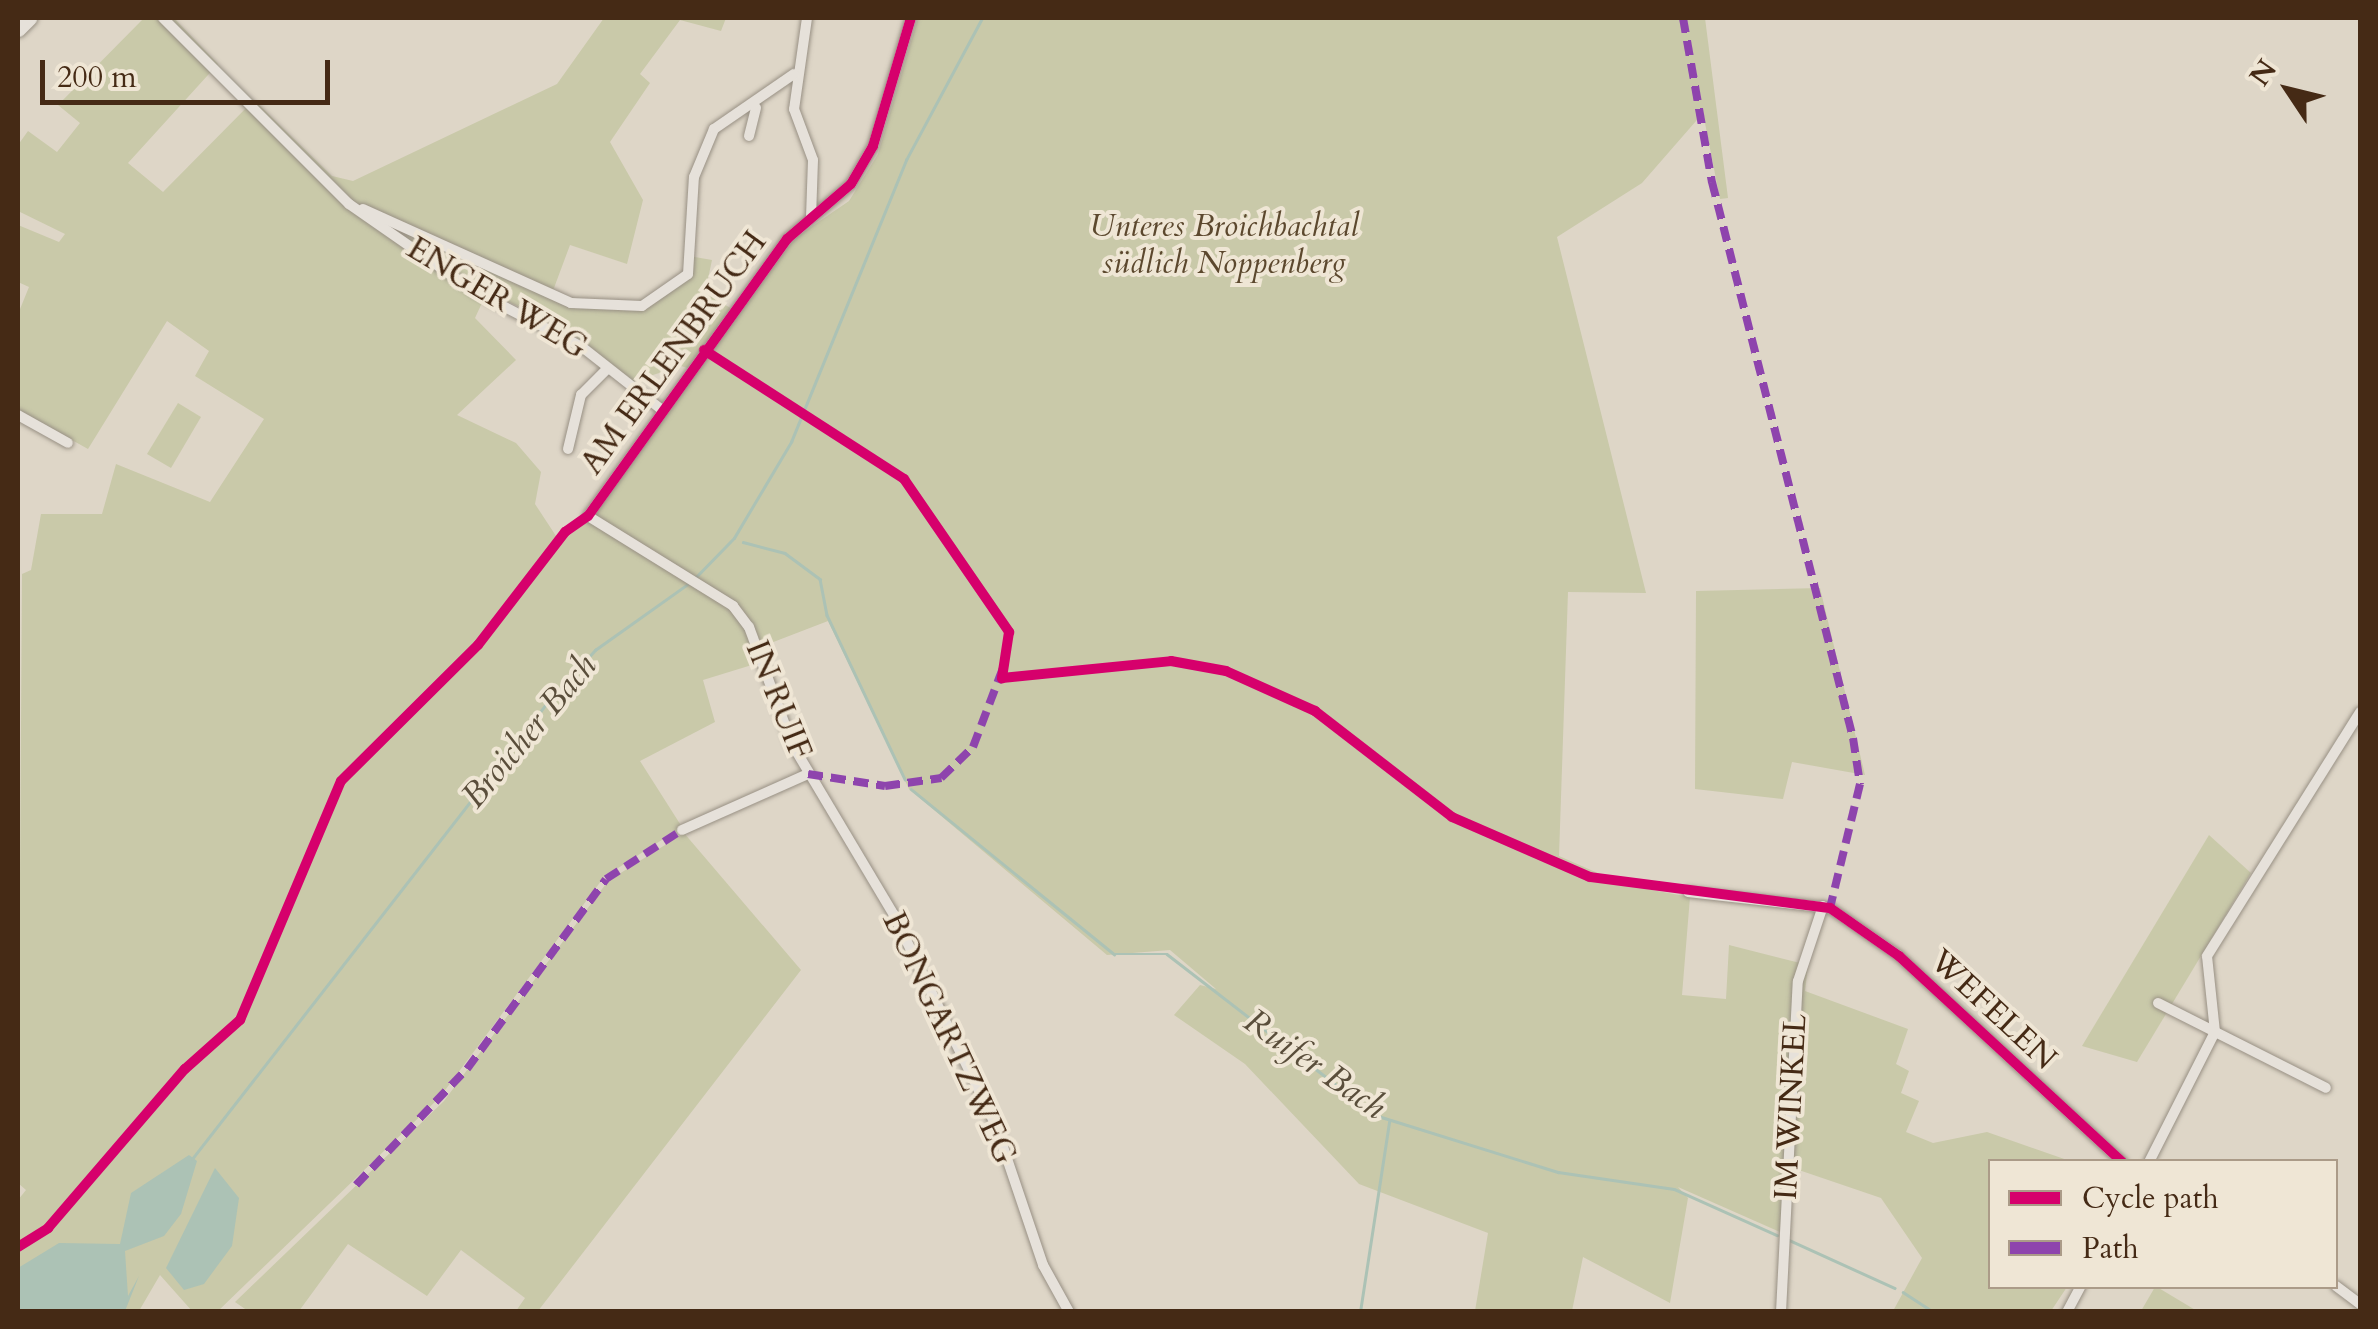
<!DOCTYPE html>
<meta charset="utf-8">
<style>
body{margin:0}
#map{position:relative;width:2378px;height:1329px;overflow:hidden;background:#ded6c7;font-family:Cardo,serif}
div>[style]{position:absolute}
.green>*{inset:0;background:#c9c9a9}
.water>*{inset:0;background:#acc2b5}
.stream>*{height:2.5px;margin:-1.25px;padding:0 1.25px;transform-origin:1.25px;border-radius:1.25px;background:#acc2b5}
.roads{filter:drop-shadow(0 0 2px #989084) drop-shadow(0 0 2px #989084)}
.minor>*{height:10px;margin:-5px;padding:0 5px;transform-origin:5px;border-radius:5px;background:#e6e1da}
.secondary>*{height:15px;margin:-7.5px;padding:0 7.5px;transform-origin:7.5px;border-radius:7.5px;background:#e6e1da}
.quiet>*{height:8px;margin-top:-4px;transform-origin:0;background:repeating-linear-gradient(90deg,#8e44ad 0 15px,transparent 0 23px)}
.cycleway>*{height:10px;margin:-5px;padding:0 5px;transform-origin:5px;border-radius:5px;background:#d6006c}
span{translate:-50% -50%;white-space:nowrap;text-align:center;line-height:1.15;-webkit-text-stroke:8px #efe6d5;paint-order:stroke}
.park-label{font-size:32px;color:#5c482e;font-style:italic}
.street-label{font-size:32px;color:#452a15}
.water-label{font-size:35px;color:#5a4e3b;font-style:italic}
.frame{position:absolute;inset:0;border:20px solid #452a15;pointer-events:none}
.legend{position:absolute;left:1988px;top:1159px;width:350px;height:130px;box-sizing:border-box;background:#efe6d5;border:2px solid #ab9b88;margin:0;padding:12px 18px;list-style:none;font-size:30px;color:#452a15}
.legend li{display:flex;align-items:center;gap:20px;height:50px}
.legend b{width:50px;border:2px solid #ab9b88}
.north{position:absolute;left:2238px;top:40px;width:100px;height:100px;-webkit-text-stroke:8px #efe6d5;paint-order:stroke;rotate:305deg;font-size:28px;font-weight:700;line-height:40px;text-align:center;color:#452a15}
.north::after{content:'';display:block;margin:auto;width:35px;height:45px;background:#452a15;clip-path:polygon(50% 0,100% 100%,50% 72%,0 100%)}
.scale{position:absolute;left:40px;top:60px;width:290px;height:45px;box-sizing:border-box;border:5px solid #452a15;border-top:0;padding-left:12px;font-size:30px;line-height:35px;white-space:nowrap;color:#452a15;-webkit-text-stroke:8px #efe6d5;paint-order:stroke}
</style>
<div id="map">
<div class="green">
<div style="clip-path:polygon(evenodd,144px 18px,174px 18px,218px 64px,128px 163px,163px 192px,254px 100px,332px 176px,353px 181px,557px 84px,604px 18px,726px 18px,721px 31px,680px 20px,640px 74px,650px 83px,610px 142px,643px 200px,627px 264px,570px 245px,551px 296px,609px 310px,649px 300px,684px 281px,689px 256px,712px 260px,705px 293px,739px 313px,795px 238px,849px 201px,878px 154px,918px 18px,1705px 18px,1728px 198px,1720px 199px,1703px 113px,1642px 183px,1557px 237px,1646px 593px,1568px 592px,1559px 856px,1625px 885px,1690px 897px,1682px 995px,1726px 999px,1729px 945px,1808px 965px,1805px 991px,1908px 1029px,1896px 1064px,1909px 1071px,1901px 1093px,1919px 1101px,1906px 1132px,1933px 1143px,1987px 1132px,2070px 1161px,1990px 1162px,1990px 1286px,2067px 1287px,2051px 1311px,1893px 1311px,1922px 1258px,1881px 1198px,1787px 1166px,1780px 1232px,1678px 1187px,1688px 1198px,1670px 1303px,1583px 1257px,1572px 1311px,1475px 1311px,1488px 1233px,1359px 1184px,1245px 1064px,1174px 1015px,1200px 985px,1216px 989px,1170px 950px,1107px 955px,909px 789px,828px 621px,763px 646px,768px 660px,703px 680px,715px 722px,640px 761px,682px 827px,604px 877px,440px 1097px,218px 1311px,192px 1311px,160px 1275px,139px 1311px,18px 1311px,18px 1200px,26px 1190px,18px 1183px,22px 574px,31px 570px,41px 514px,102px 514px,116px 464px,210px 502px,264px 419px,195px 376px,209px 351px,167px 321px,88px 449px,18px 410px,18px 314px,29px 287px,18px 282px,18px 225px,59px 242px,65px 234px,18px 211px,18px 145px,28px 131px,57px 152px,80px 123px,58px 105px,144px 18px,487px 292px,565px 328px,631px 382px,681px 366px,697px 371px,590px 520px,560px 542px,535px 504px,541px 472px,516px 443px,457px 415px,516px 360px,475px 318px,487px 292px)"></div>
<div style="clip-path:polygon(178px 403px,201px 417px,171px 468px,147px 454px)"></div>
<div style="clip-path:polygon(1820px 588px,1865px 775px,1792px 762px,1783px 799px,1695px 789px,1696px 591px)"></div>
<div style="clip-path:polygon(684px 833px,801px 970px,538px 1311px,516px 1311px,525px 1298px,461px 1250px,427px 1296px,348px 1244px,299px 1311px,248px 1311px,235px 1302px,444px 1101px,608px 881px)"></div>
<div style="clip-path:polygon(2209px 835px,2251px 873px,2137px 1062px,2082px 1046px)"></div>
<div style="clip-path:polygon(2155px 1287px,2157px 1287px,2197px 1311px,2141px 1311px)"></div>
</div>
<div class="water">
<div style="clip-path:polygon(189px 1155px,197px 1161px,181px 1214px,164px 1236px,125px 1251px,128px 1296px,139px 1276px,125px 1311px,18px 1311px,18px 1268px,59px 1243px,120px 1244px,131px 1193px)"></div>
<div style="clip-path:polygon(215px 1168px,239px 1198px,232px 1246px,204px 1284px,184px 1290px,166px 1268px)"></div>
</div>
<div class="stream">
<div style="left:743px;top:542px;width:43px;rotate:14.7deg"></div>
<div style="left:785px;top:553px;width:44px;rotate:36.6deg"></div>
<div style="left:820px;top:579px;width:37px;rotate:79deg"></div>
<div style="left:827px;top:615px;width:182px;rotate:64.6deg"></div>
<div style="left:694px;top:579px;width:57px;rotate:-45.7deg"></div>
<div style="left:734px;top:538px;width:112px;rotate:-59.3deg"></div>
<div style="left:791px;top:442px;width:305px;rotate:-67.8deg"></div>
<div style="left:906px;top:160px;width:161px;rotate:-61.8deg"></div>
<div style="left:911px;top:789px;width:262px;rotate:39.1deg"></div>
<div style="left:1114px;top:954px;width:53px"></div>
<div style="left:1167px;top:954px;width:263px;rotate:37.7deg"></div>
<div style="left:1375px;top:1115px;width:192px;rotate:17.3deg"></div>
<div style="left:1558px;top:1172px;width:117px;rotate:8.3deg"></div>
<div style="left:1674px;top:1189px;width:113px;rotate:24.1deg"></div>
<div style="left:192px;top:1159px;width:578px;rotate:-52.1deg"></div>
<div style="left:547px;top:703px;width:72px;rotate:-47.8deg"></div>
<div style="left:595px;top:650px;width:114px;rotate:-35.4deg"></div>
<div style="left:1789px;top:1240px;width:116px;rotate:24.4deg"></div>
<div style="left:1903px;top:1292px;width:37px;rotate:33deg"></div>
<div style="left:1360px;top:1312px;width:192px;rotate:-81.3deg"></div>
</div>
<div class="roads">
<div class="minor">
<div style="left:163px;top:18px;width:263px;rotate:45deg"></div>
<div style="left:349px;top:204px;width:152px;rotate:34.8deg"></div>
<div style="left:474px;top:291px;width:122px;rotate:27.4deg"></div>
<div style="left:582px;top:347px;width:102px;rotate:38.2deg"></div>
<div style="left:807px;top:18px;width:92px;rotate:98.1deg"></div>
<div style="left:794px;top:109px;width:54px;rotate:69.6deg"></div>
<div style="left:813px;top:160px;width:58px;rotate:92deg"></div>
<div style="left:911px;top:18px;width:134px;rotate:106.5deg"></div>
<div style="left:873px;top:146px;width:44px;rotate:120.1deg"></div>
<div style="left:851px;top:184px;width:84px;rotate:139.3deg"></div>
<div style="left:787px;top:239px;width:341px;rotate:125.7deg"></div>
<div style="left:588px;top:516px;width:171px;rotate:31.8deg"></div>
<div style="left:733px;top:606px;width:26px;rotate:53deg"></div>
<div style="left:749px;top:627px;width:125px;rotate:69.8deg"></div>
<div style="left:792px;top:744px;width:199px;rotate:59.2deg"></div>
<div style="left:894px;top:915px;width:234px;rotate:64.2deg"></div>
<div style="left:996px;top:1126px;width:147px;rotate:71.3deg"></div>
<div style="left:1043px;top:1265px;width:54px;rotate:61deg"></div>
<div style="left:749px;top:136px;width:29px;rotate:-76deg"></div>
<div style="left:363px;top:209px;width:228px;rotate:24.3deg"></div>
<div style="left:571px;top:303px;width:71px;rotate:2.4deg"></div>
<div style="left:642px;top:306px;width:56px;rotate:-34.8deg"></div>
<div style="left:688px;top:274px;width:97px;rotate:-86.5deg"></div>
<div style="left:694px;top:177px;width:52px;rotate:-67.4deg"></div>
<div style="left:714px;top:129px;width:97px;rotate:-34.5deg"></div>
<div style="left:18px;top:415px;width:57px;rotate:29.2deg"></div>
<div style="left:568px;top:449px;width:56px;rotate:-76.5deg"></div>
<div style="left:581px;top:395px;width:38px;rotate:-45deg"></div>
<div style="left:682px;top:830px;width:138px;rotate:-24deg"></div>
<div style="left:1688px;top:892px;width:143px;rotate:6.4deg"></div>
<div style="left:1830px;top:908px;width:84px;rotate:34.8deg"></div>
<div style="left:1899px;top:956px;width:304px;rotate:42.7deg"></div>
<div style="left:2158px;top:1003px;width:188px;rotate:26.8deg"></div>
<div style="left:2149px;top:1162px;width:146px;rotate:-63.1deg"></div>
<div style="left:2215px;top:1032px;width:76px;rotate:-96deg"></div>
<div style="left:2207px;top:956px;width:288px;rotate:-57.9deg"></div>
<div style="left:2336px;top:1286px;width:30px;rotate:37deg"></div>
<div style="left:1781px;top:1312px;width:331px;rotate:-87.1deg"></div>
<div style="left:1798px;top:981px;width:79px;rotate:-71.6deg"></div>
<div style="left:2067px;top:1312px;width:30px;rotate:-62deg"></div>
</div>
<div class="secondary">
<div style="left:18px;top:29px;width:16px;rotate:-45deg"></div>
</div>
</div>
<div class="quiet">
<div style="left:1683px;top:18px;width:167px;rotate:80deg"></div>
<div style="left:1712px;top:182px;width:574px;rotate:75.77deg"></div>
<div style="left:1853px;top:738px;width:47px;rotate:81.3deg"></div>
<div style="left:1860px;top:784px;width:128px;rotate:103.6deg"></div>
<div style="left:808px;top:774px;width:78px;rotate:8.9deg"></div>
<div style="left:885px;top:786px;width:57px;rotate:-8.1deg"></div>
<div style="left:941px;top:778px;width:45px;rotate:-44.1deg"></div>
<div style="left:973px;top:747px;width:85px;rotate:-69.2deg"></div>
<div style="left:356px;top:1185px;width:161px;rotate:-46.3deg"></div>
<div style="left:467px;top:1069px;width:235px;rotate:-53.8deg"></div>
<div style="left:606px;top:879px;width:90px;rotate:-32.8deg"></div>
</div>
<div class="cycleway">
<div style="left:704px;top:350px;width:238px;rotate:32.8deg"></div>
<div style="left:904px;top:479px;width:186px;rotate:55.5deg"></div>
<div style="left:1009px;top:632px;width:47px;rotate:98.7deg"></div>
<div style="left:1002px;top:678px;width:170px;rotate:-5.7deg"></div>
<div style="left:1171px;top:661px;width:56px;rotate:10.3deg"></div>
<div style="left:1226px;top:671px;width:98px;rotate:24.2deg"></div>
<div style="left:1315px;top:711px;width:173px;rotate:37.7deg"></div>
<div style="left:1452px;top:817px;width:150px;rotate:23.5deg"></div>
<div style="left:1590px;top:877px;width:242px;rotate:7.4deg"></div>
<div style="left:1830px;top:908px;width:84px;rotate:34.8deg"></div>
<div style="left:1899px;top:956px;width:304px;rotate:42.7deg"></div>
<div style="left:18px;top:1247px;width:36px;rotate:-32deg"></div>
<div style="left:48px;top:1228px;width:210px;rotate:-49.3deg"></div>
<div style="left:185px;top:1069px;width:74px;rotate:-41.7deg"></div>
<div style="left:240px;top:1020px;width:259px;rotate:-67.1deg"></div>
<div style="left:341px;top:781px;width:193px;rotate:-44.8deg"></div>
<div style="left:478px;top:645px;width:143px;rotate:-52.4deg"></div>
<div style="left:565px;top:532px;width:28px;rotate:-35deg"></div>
<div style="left:588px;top:516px;width:341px;rotate:-54.3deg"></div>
<div style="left:787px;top:239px;width:84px;rotate:-40.7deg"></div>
<div style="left:851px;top:184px;width:44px;rotate:-59.9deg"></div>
<div style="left:873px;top:146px;width:134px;rotate:-73.5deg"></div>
</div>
<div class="park-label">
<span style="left:1224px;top:245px">Unteres Broichbachtal<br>südlich Noppenberg</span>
</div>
<div class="street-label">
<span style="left:497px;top:298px;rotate:31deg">ENGER WEG</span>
<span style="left:674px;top:353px;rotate:-54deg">AM ERLENBRUCH</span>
<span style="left:778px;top:700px;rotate:68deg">IN RUIF</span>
<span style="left:1993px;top:1010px;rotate:43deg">WEFELEN</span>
<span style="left:949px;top:1038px;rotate:65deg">BONGARTZWEG</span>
<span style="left:1791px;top:1107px;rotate:-87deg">IM WINKEL</span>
</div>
<div class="water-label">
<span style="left:529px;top:731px;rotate:-50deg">Broicher Bach</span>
<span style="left:1315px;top:1064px;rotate:35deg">Ruifer Bach</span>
</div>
<div class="frame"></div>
<ul class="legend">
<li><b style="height:12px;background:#d6006c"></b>Cycle path</li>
<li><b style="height:12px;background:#8e44ad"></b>Path</li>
</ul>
<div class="north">N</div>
<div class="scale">200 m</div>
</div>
